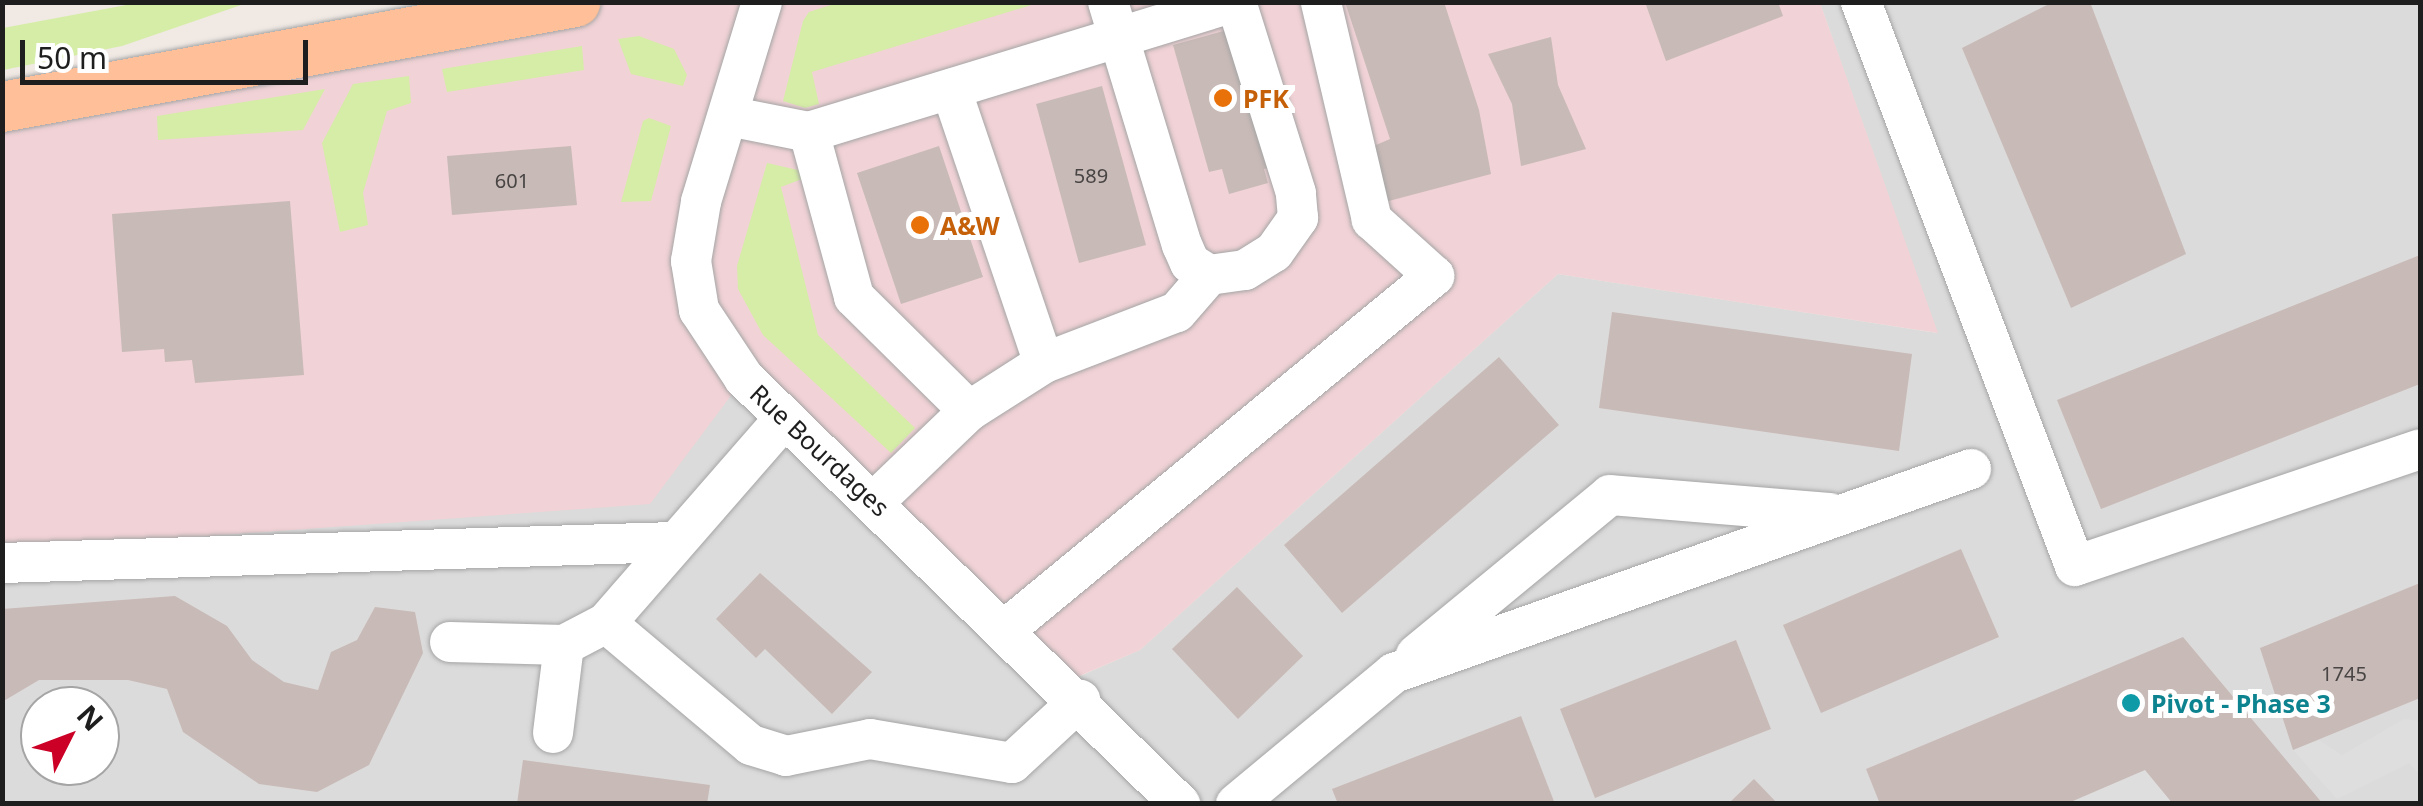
<!DOCTYPE html>
<style>
body{margin:0}
#map{position:relative;width:2423px;height:806px;overflow:hidden;background:#f0e9e4;font-family:"Noto Sans",sans-serif}
div>[style]{position:absolute}
.residential>*{inset:0;background:#dcdbdb}
.commercial>*{inset:0;background:#f1d2d6}
.grass>*{inset:0;background:#d6eda7}
.parking>*{inset:0;background:#dedede}
.building>*{inset:0;background:#c8bab7}
.roads{filter:drop-shadow(0 0 2px #a5a5a5) drop-shadow(0 0 2px #a5a5a5)}
.minor>*{height:40px;margin:-20px;padding:0 20px;transform-origin:20px;border-radius:20px;background:#fff}
.major>*{height:50px;margin:-25px;padding:0 25px;transform-origin:25px;border-radius:25px;background:#ffc099}
.dots>*{width:28px;height:28px;translate:-50% -50%;box-sizing:border-box;border:5px solid #fff;border-radius:50%}
span{translate:-50% -50%;white-space:nowrap;text-align:center;line-height:1.15;-webkit-text-stroke:10px #fff;paint-order:stroke}
.number-label{font-size:20px;color:#484544}
.number-label span{-webkit-text-stroke-width:0}
.food-label{font-size:25px;color:#c56008;font-weight:700}
.left{translate:0 -50%;text-align:left}
.street-label{font-size:25px;color:#1e1e1e}
.culture-label{font-size:25px;color:#0d838f;font-weight:700}
.frame{position:absolute;inset:0;border:5px solid #1e1e1e;pointer-events:none}
.north{position:absolute;left:20px;top:686px;width:100px;height:100px;box-sizing:border-box;background:#fff;border:2px solid #a5a5a5;border-radius:50%;rotate:48deg;font-size:28px;font-weight:700;line-height:40px;text-align:center;color:#1e1e1e}
.north::after{content:'';display:block;margin:auto;width:35px;height:45px;background:#cc0026;clip-path:polygon(50% 0,100% 100%,50% 72%,0 100%)}
.scale{position:absolute;left:20px;top:40px;width:288px;height:45px;box-sizing:border-box;border:5px solid #1e1e1e;border-top:0;padding-left:12px;font-size:30px;line-height:35px;white-space:nowrap;color:#1e1e1e;-webkit-text-stroke:8px #fff;paint-order:stroke}
</style>
<div id="map">
<div class="residential">
<div style="clip-path:polygon(evenodd,1820px 3px,2420px 3px,2420px 803px,3px 804px,3px 551px,744px 378px,1064px 683px,1140px 650px,1558px 274px,1937px 333px,1820px 3px,40px 706px,100px 706px,100px 766px,40px 766px,40px 706px)"></div>
</div>
<div class="commercial">
<div style="clip-path:polygon(575px 3px,1820px 3px,1938px 333px,1558px 274px,1140px 650px,1063px 683px,744px 378px,650px 504px,3px 551px,3px 107px)"></div>
</div>
<div class="grass">
<div style="clip-path:polygon(137px 3px,247px 3px,122px 46px,3px 70px,3px 28px)"></div>
<div style="clip-path:polygon(837px 3px,837px 2px,1038px 3px,812px 72px,819px 104px,805px 108px,783px 101px,803px 21px,809px 12px)"></div>
<div style="clip-path:polygon(639px 36px,674px 49px,687px 75px,683px 86px,631px 74px,618px 39px)"></div>
<div style="clip-path:polygon(582px 46px,584px 70px,447px 92px,442px 69px)"></div>
<div style="clip-path:polygon(409px 76px,411px 103px,387px 111px,363px 193px,368px 225px,340px 232px,322px 143px,353px 84px)"></div>
<div style="clip-path:polygon(325px 89px,303px 130px,158px 140px,157px 116px)"></div>
<div style="clip-path:polygon(649px 118px,671px 126px,651px 201px,621px 202px,643px 121px)"></div>
<div style="clip-path:polygon(767px 163px,802px 171px,802px 179px,781px 187px,818px 335px,915px 428px,891px 453px,763px 335px,738px 289px,737px 266px)"></div>
</div>
<div class="parking">
<div style="clip-path:polygon(2404px 719px,2420px 721px,2420px 775px,2409px 763px,2337px 799px,2293px 750px,2319px 740px,2342px 755px)"></div>
<div style="clip-path:polygon(2145px 770px,2173px 803px,2061px 804px)"></div>
</div>
<div class="building">
<div style="clip-path:polygon(1345px 2px,1444px 2px,1479px 110px,1491px 174px,1385px 202px,1369px 148px,1390px 139px)"></div>
<div style="clip-path:polygon(1645px 2px,1778px 2px,1783px 16px,1666px 61px)"></div>
<div style="clip-path:polygon(2053px 2px,2090px 2px,2186px 254px,2071px 308px,1962px 48px)"></div>
<div style="clip-path:polygon(1238px 27px,1272px 167px,1264px 169px,1268px 183px,1229px 194px,1222px 169px,1209px 172px,1173px 45px)"></div>
<div style="clip-path:polygon(1551px 37px,1558px 85px,1586px 149px,1521px 166px,1512px 104px,1488px 54px)"></div>
<div style="clip-path:polygon(1102px 86px,1146px 245px,1079px 263px,1036px 104px)"></div>
<div style="clip-path:polygon(571px 146px,577px 205px,452px 215px,447px 156px)"></div>
<div style="clip-path:polygon(939px 146px,983px 277px,901px 304px,857px 173px)"></div>
<div style="clip-path:polygon(290px 201px,304px 375px,195px 383px,192px 360px,165px 362px,164px 349px,122px 352px,112px 214px)"></div>
<div style="clip-path:polygon(2420px 255px,2420px 384px,2101px 509px,2057px 400px)"></div>
<div style="clip-path:polygon(1612px 312px,1912px 354px,1899px 451px,1599px 408px)"></div>
<div style="clip-path:polygon(1499px 357px,1559px 425px,1342px 613px,1284px 545px)"></div>
<div style="clip-path:polygon(1961px 549px,1999px 637px,1821px 713px,1783px 625px)"></div>
<div style="clip-path:polygon(760px 573px,872px 672px,832px 714px,765px 649px,756px 658px,716px 619px)"></div>
<div style="clip-path:polygon(2420px 583px,2420px 698px,2293px 750px,2260px 648px)"></div>
<div style="clip-path:polygon(1237px 587px,1303px 656px,1238px 719px,1172px 649px)"></div>
<div style="clip-path:polygon(175px 596px,227px 626px,252px 660px,284px 682px,318px 690px,331px 652px,357px 640px,375px 607px,415px 612px,423px 653px,369px 765px,317px 792px,259px 784px,183px 732px,167px 689px,128px 680px,39px 680px,2px 702px,2px 609px)"></div>
<div style="clip-path:polygon(2183px 637px,2323px 804px,2173px 804px,2145px 770px,2066px 804px,1880px 804px,1866px 769px)"></div>
<div style="clip-path:polygon(1736px 640px,1771px 729px,1595px 798px,1560px 709px)"></div>
<div style="clip-path:polygon(1521px 716px,1555px 804px,1338px 804px,1332px 789px)"></div>
<div style="clip-path:polygon(523px 760px,710px 785px,707px 804px,517px 804px)"></div>
<div style="clip-path:polygon(1754px 779px,1778px 804px,1728px 804px)"></div>
</div>
<div class="roads">
<div class="minor">
<div style="left:762px;top:2px;width:209px;rotate:107deg"></div>
<div style="left:701px;top:202px;width:60px;rotate:99.6deg"></div>
<div style="left:691px;top:261px;width:50px;rotate:80.7deg"></div>
<div style="left:699px;top:310px;width:82px;rotate:56.5deg"></div>
<div style="left:744px;top:378px;width:610px;rotate:44.34deg"></div>
<div style="left:1108px;top:2px;width:254px;rotate:73.1deg"></div>
<div style="left:1182px;top:245px;width:20px;rotate:66deg"></div>
<div style="left:1190px;top:263px;width:22px;rotate:32deg"></div>
<div style="left:1209px;top:275px;width:36px;rotate:-8deg"></div>
<div style="left:1245px;top:270px;width:34px;rotate:-32deg"></div>
<div style="left:1274px;top:252px;width:42px;rotate:-54.8deg"></div>
<div style="left:1298px;top:218px;width:25px;rotate:-95deg"></div>
<div style="left:1296px;top:193px;width:200px;rotate:-107.4deg"></div>
<div style="left:1861px;top:2px;width:603px;rotate:69.22deg"></div>
<div style="left:2075px;top:566px;width:364px;rotate:-18.7deg"></div>
<div style="left:951px;top:89px;width:289px;rotate:71.3deg"></div>
<div style="left:728px;top:116px;width:83px;rotate:11.2deg"></div>
<div style="left:809px;top:132px;width:443px;rotate:-17deg"></div>
<div style="left:809px;top:132px;width:171px;rotate:74.7deg"></div>
<div style="left:854px;top:297px;width:162px;rotate:44.7deg"></div>
<div style="left:969px;top:411px;width:89px;rotate:-32.6deg"></div>
<div style="left:1044px;top:363px;width:142px;rotate:-21deg"></div>
<div style="left:1177px;top:312px;width:49px;rotate:-49.1deg"></div>
<div style="left:875px;top:501px;width:130px;rotate:-43.8deg"></div>
<div style="left:2px;top:563px;width:673px;rotate:-1.79deg"></div>
<div style="left:606px;top:623px;width:272px;rotate:-48.9deg"></div>
<div style="left:1006px;top:629px;width:555px;rotate:-39.51deg"></div>
<div style="left:1434px;top:276px;width:84px;rotate:-137.9deg"></div>
<div style="left:1372px;top:220px;width:224px;rotate:-103.2deg"></div>
<div style="left:450px;top:642px;width:114px;rotate:1.5deg"></div>
<div style="left:1416px;top:655px;width:251px;rotate:-39.5deg"></div>
<div style="left:1610px;top:495px;width:221px;rotate:4.7deg"></div>
<div style="left:553px;top:733px;width:89px;rotate:-82.9deg"></div>
<div style="left:564px;top:645px;width:47px;rotate:-27.6deg"></div>
<div style="left:606px;top:623px;width:189px;rotate:40.1deg"></div>
<div style="left:751px;top:745px;width:37px;rotate:17deg"></div>
<div style="left:786px;top:756px;width:86px;rotate:-11.4deg"></div>
<div style="left:870px;top:739px;width:144px;rotate:9.6deg"></div>
<div style="left:1012px;top:763px;width:93px;rotate:-42.8deg"></div>
<div style="left:1236px;top:804px;width:205px;rotate:-39.7deg"></div>
<div style="left:1394px;top:673px;width:612px;rotate:-19.47deg"></div>
</div>
<div class="major">
<div style="left:2px;top:107px;width:583px;rotate:-10.38deg"></div>
</div>
</div>
<div class="dots">
<div style="left:1223px;top:98px;background:#e8710a"></div>
<div style="left:920px;top:225px;background:#e8710a"></div>
<div style="left:2131px;top:703px;background:#0f9aa8"></div>
</div>
<div class="number-label">
<span style="left:1091px;top:175px">589</span>
<span style="left:512px;top:180px">601</span>
<span style="left:2344px;top:673px">1745</span>
</div>
<div class="food-label">
<span class="left" style="left:1243px;top:98px">PFK</span>
<span class="left" style="left:940px;top:225px">A&amp;W</span>
</div>
<div class="street-label">
<span style="left:820px;top:450px;rotate:43deg">Rue Bourdages</span>
</div>
<div class="culture-label">
<span class="left" style="left:2151px;top:703px">Pivot - Phase 3</span>
</div>
<div class="frame"></div>
<div class="north">N</div>
<div class="scale">50 m</div>
</div>
